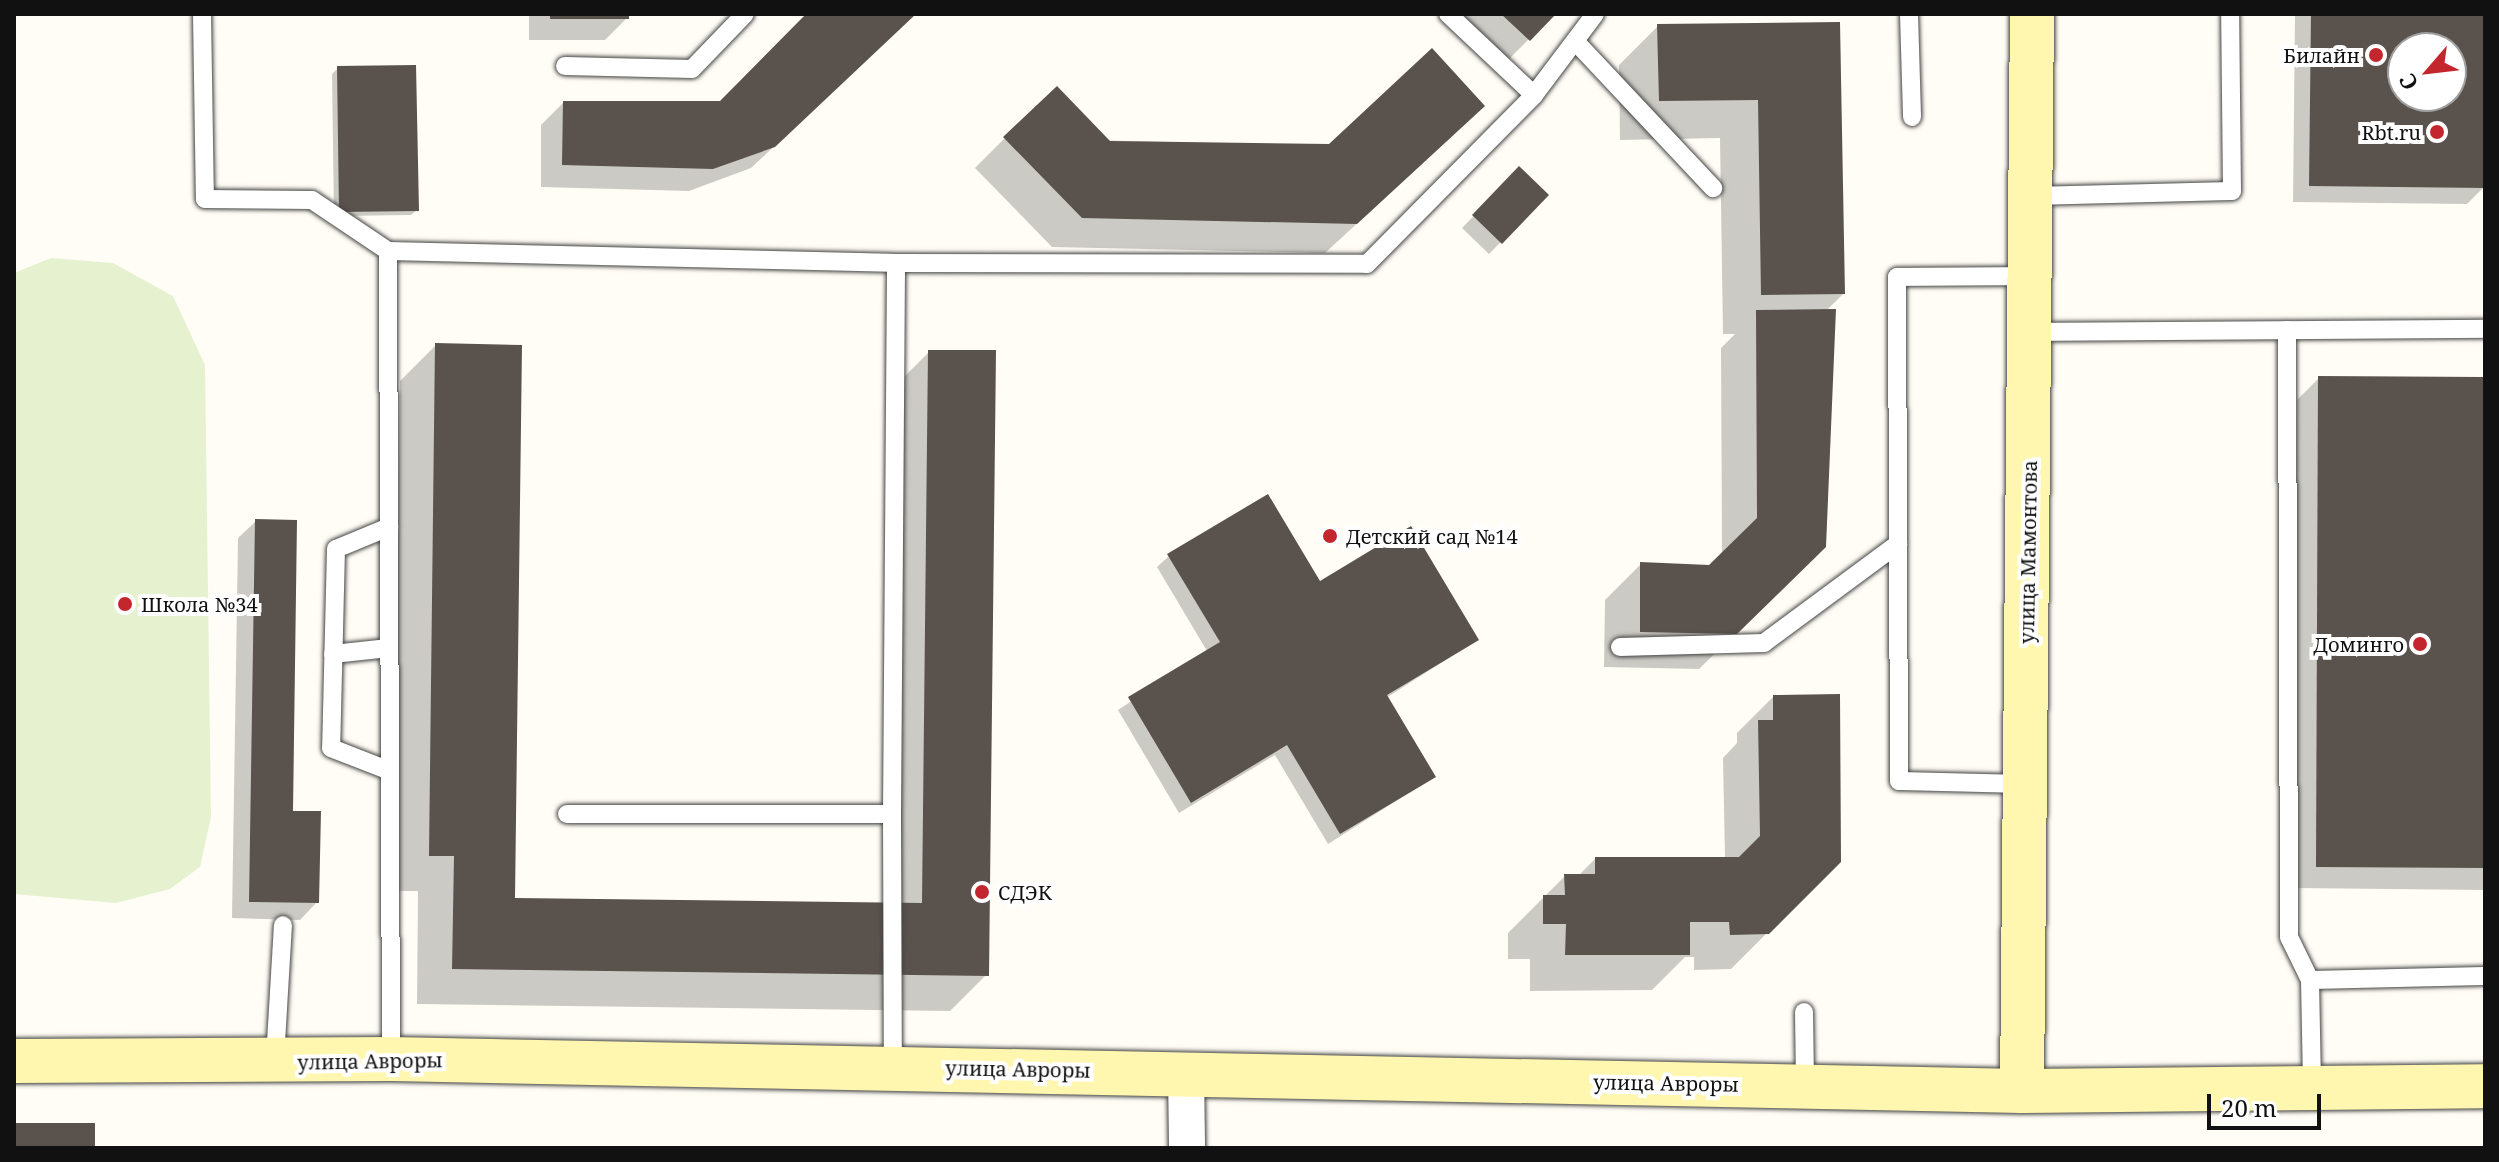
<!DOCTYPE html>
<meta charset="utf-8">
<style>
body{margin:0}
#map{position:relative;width:2499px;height:1162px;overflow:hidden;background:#fffdf5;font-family:"Noto Serif",serif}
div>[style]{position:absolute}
.pitch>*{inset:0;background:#e6f2cf}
.shadow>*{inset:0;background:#0003}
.building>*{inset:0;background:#5a524d}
.roads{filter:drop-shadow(0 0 2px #444) drop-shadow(0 0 2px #444)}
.lane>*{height:18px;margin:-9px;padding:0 9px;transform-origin:9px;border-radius:9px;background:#fff}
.street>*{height:36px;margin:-18px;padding:0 18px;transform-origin:18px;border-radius:18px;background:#fff}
.secondary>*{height:44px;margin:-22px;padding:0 22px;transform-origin:22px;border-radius:22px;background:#fff6b0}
.dots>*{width:22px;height:22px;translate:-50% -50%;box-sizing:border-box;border:4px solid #fff;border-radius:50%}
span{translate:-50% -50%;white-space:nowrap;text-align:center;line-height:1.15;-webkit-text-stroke:8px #fff;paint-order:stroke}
.poi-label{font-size:20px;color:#111}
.right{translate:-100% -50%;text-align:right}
.left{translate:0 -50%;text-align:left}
.street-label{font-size:20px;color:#111}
.frame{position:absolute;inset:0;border:16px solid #111;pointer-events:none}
.north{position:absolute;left:2387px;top:32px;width:80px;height:80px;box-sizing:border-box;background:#fff;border:2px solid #a0a0a0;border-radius:50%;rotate:242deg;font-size:22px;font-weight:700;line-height:32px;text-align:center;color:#111}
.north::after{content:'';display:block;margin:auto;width:28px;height:36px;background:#c4262e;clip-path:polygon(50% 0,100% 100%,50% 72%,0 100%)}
.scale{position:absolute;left:2207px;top:1094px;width:114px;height:36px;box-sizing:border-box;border:4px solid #111;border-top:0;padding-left:10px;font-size:24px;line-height:28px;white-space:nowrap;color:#111;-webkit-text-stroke:6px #fff;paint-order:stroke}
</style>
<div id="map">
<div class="pitch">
<div style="clip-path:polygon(51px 258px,113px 263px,173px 296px,205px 365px,211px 817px,200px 867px,170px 889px,116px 903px,14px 894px,14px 273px)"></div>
</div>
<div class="shadow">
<div style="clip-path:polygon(529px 14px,627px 14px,627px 18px,605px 40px,529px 40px)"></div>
<div style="clip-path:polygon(809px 14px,915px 14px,751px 168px,689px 191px,541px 187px,541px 125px,563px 103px,721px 103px)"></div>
<div style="clip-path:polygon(1456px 14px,1554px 14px,1506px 62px)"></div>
<div style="clip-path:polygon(evenodd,2295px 14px,2485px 14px,2484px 187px,2467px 204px,2293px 202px,2295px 14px,2403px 48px,2451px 48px,2451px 96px,2403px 96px,2403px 48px)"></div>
<div style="clip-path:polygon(1838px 24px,1843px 294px,1826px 311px,1787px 583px,1699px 669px,1604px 667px,1605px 600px,1641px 564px,1709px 567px,1722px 555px,1721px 348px,1735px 334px,1723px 334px,1720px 138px,1620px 140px,1619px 65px,1658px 26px)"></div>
<div style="clip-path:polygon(338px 68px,417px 210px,411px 215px,334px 216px,332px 74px)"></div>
<div style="clip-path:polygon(1453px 135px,1325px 253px,1052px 247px,975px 168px,1005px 138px,1330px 146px)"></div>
<div style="clip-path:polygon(1519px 169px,1546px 196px,1489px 254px,1462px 228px)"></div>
<div style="clip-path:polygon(436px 345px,513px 900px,887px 905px,893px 388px,929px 352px,986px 975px,950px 1011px,417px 1004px,418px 891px,394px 891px,400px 381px)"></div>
<div style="clip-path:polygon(2319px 378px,2485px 379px,2485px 890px,2294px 888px,2297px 400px)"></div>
<div style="clip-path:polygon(256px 521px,291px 812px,317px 902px,300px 920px,232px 918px,238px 538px)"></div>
<div style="clip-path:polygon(1169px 556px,1319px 584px,1477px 640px,1386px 698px,1434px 777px,1328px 844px,1275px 755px,1179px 813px,1118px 710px,1207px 651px,1157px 567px)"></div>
<div style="clip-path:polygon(1773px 697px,1839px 861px,1731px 969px,1694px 970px,1694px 957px,1685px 957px,1652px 990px,1530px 991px,1530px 959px,1508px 959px,1508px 933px,1565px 876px,1578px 876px,1595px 859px,1725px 859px,1723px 758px,1737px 743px,1737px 733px)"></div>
</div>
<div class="building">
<div style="clip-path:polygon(550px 14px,629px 14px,629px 19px,550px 19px)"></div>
<div style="clip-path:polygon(806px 14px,916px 14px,775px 147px,713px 169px,562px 165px,563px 101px,720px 101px)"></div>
<div style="clip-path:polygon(1501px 14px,1556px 14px,1530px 41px)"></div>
<div style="clip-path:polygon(evenodd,2311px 14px,2485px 14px,2485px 188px,2309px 186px,2311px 14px,2403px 48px,2451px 48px,2451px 96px,2403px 96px,2403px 48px)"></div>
<div style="clip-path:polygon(1840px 22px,1845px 294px,1761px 295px,1758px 100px,1659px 101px,1657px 24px)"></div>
<div style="clip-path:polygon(1432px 48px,1485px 106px,1357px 224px,1082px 218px,1003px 137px,1057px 86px,1110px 141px,1329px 144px)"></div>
<div style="clip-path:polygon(416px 65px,419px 211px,339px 212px,337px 66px)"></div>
<div style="clip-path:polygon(1519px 166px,1549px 195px,1502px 244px,1472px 215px)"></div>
<div style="clip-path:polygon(1836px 309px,1826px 547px,1737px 634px,1640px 632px,1640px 562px,1709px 565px,1757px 518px,1756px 310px)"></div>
<div style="clip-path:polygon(435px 343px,522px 345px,515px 898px,922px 903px,928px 350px,996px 350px,989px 976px,452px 969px,454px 856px,429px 856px)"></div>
<div style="clip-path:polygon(2318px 376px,2485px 377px,2485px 868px,2316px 867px)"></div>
<div style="clip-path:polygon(1268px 494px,1320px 581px,1411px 526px,1479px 640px,1387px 695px,1436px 777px,1340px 834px,1287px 745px,1191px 803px,1128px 697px,1220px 642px,1167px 554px)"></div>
<div style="clip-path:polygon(255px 519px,297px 520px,293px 811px,321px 811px,319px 903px,249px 902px)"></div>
<div style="clip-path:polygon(1840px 694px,1841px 862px,1769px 934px,1730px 935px,1729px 922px,1690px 922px,1690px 955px,1565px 955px,1566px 924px,1543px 924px,1543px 895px,1565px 895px,1564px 874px,1595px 874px,1595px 857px,1739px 857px,1760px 836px,1758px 720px,1773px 720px,1773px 695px)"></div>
<div style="clip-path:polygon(14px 1123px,95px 1123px,95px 1148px,14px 1148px)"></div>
</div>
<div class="roads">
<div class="lane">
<div style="left:202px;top:14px;width:185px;rotate:89.1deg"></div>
<div style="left:205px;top:199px;width:107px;rotate:0.5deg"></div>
<div style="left:312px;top:200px;width:92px;rotate:33.9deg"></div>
<div style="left:388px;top:251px;width:808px;rotate:89.79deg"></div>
<div style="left:1909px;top:14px;width:103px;rotate:88.3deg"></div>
<div style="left:1575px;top:41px;width:202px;rotate:46.8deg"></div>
<div style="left:565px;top:66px;width:127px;rotate:1.4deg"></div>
<div style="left:692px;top:69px;width:76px;rotate:-46.1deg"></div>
<div style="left:1534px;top:95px;width:101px;rotate:-53deg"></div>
<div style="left:2031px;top:196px;width:201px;rotate:-1.4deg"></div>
<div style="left:2232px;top:191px;width:177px;rotate:-90.6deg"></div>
<div style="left:388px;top:251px;width:508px;rotate:1.35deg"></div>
<div style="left:896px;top:263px;width:471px;rotate:0.1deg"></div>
<div style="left:1367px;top:264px;width:238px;rotate:-45.3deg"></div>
<div style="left:1534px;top:95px;width:118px;rotate:-136.7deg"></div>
<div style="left:2287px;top:330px;width:607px;rotate:89.81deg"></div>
<div style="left:2289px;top:937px;width:48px;rotate:64deg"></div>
<div style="left:2310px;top:980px;width:105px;rotate:88.9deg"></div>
<div style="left:2030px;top:332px;width:455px;rotate:-0.4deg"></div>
<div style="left:389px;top:527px;width:57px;rotate:157.5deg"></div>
<div style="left:336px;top:549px;width:199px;rotate:91.4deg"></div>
<div style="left:331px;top:748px;width:63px;rotate:21.3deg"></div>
<div style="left:1620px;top:647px;width:144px;rotate:-1.6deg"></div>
<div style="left:1764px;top:643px;width:167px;rotate:-36.5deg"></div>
<div style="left:333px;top:654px;width:56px;rotate:-6.1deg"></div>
<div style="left:2025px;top:784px;width:126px;rotate:-178.6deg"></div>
<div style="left:1899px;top:781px;width:504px;rotate:-90.23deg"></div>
<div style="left:1897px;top:277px;width:133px;rotate:-0.4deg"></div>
<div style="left:567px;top:814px;width:325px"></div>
<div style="left:892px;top:814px;width:551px;rotate:-89.58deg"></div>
<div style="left:892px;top:814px;width:253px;rotate:89.8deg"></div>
<div style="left:2310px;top:980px;width:175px;rotate:-1.3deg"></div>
<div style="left:1804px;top:1012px;width:74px;rotate:89.2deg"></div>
<div style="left:275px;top:1059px;width:134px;rotate:-86.6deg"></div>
</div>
<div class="street">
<div style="left:1186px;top:1072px;width:76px;rotate:89.2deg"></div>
</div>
<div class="secondary">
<div style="left:14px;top:1061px;width:377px;rotate:-0.3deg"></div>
<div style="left:391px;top:1059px;width:1631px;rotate:1.12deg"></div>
<div style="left:2022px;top:1091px;width:463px;rotate:-0.6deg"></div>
<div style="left:2022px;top:1091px;width:1077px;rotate:-89.47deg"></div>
</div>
</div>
<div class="dots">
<div style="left:2376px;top:55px;background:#c4262e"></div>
<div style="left:2437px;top:132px;background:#c4262e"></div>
<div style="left:1330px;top:536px;background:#c4262e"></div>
<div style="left:125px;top:604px;background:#c4262e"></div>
<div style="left:2420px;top:644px;background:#c4262e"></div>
<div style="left:982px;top:892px;background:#c4262e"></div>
</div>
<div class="poi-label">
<span class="right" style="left:2360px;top:55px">Билайн</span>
<span class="right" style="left:2421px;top:132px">Rbt.ru</span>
<span class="left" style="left:1346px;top:536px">Детский сад №14</span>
<span class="left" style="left:141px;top:604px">Школа №34</span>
<span class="right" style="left:2404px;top:644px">Доминго</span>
<span class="left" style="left:998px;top:892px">СДЭК</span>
</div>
<div class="street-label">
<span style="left:2028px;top:552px;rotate:-89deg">улица Мамонтова</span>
<span style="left:370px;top:1061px;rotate:-1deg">улица Авроры</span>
<span style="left:1018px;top:1069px;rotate:1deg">улица Авроры</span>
<span style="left:1666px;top:1083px;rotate:1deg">улица Авроры</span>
</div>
<div class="frame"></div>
<div class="north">С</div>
<div class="scale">20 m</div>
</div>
